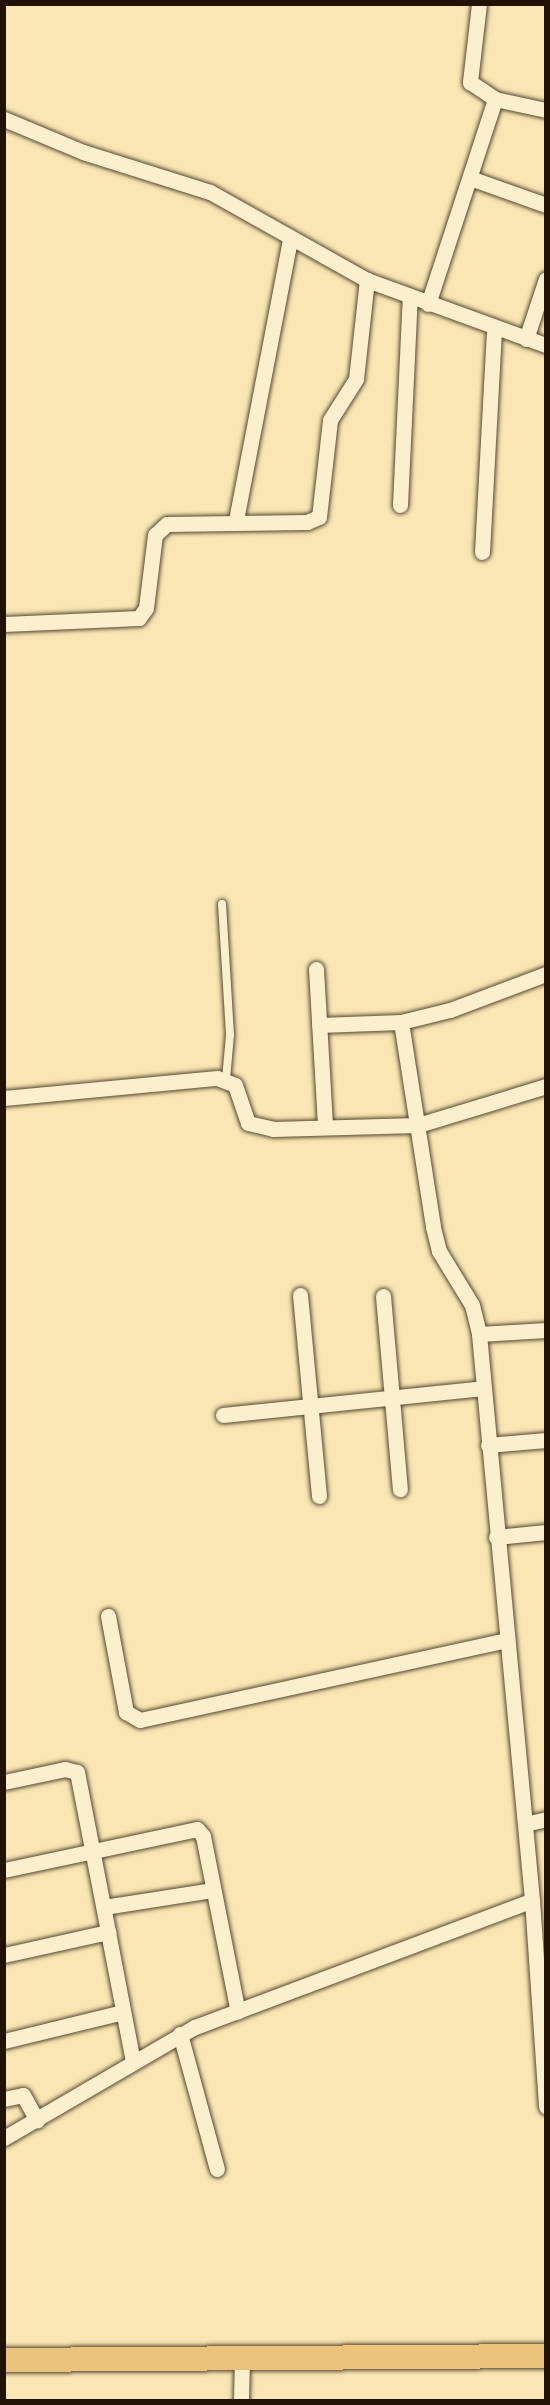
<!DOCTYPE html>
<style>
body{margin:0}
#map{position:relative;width:550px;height:2405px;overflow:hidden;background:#f9e6b3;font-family:Cardo,serif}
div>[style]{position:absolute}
.roads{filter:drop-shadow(0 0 2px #584730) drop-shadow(0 0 2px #584730)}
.lane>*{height:8px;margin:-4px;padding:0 4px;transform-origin:4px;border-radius:4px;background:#fbefce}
.street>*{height:15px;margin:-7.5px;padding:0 7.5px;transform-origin:7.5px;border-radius:7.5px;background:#fbefce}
.primary>*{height:24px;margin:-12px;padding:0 12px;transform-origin:12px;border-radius:12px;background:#ecc37a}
span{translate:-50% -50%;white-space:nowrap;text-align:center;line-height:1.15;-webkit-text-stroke:5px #fbefce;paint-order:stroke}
.frame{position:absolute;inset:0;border:6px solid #221205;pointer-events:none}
</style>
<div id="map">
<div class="roads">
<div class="lane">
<div style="left:222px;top:904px;width:131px;rotate:86.5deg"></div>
<div style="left:230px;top:1035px;width:44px;rotate:95.2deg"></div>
</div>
<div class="street">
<div style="left:479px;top:4px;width:79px;rotate:96.6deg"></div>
<div style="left:470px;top:82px;width:30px;rotate:34deg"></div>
<div style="left:495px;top:99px;width:52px;rotate:12.2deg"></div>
<div style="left:4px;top:119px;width:86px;rotate:22.7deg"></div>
<div style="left:83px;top:152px;width:133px;rotate:17.5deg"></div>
<div style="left:210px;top:192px;width:180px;rotate:29.3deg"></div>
<div style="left:367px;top:280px;width:190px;rotate:20deg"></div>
<div style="left:470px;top:178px;width:81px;rotate:19.6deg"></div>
<div style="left:428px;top:304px;width:216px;rotate:-71.9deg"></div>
<div style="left:526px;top:339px;width:63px;rotate:-71.6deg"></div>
<div style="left:400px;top:505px;width:209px;rotate:-87.3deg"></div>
<div style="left:236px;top:520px;width:285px;rotate:-79.1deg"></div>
<div style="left:482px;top:552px;width:224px;rotate:-86.9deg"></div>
<div style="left:4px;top:624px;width:135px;rotate:-2.5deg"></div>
<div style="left:139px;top:618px;width:12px;rotate:-55deg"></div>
<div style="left:146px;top:608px;width:74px;rotate:-83deg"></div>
<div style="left:155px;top:535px;width:16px;rotate:-43deg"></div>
<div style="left:167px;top:524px;width:140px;rotate:-0.8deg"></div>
<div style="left:307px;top:522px;width:13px;rotate:-23deg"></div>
<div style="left:319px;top:517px;width:98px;rotate:-83.5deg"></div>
<div style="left:330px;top:420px;width:49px;rotate:-57.6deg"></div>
<div style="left:356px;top:379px;width:100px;rotate:-83.7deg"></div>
<div style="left:316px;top:969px;width:156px;rotate:86.7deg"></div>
<div style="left:401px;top:1022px;width:207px;rotate:81.1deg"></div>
<div style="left:433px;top:1227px;width:25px;rotate:76deg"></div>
<div style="left:439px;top:1251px;width:63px;rotate:58.6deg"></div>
<div style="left:472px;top:1305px;width:30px;rotate:76deg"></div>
<div style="left:479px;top:1334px;width:568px;rotate:84.65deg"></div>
<div style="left:532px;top:1900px;width:207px;rotate:86.1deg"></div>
<div style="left:319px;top:1025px;width:82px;rotate:-2.1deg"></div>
<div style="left:401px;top:1022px;width:50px;rotate:-13.8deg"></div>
<div style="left:450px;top:1010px;width:103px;rotate:-20.6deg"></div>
<div style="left:4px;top:1098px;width:214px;rotate:-5.4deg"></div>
<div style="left:217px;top:1078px;width:19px;rotate:21deg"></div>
<div style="left:235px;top:1085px;width:40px;rotate:71.1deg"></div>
<div style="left:248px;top:1123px;width:26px;rotate:13deg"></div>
<div style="left:273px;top:1129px;width:145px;rotate:-1.6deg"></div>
<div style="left:418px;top:1125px;width:134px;rotate:-16.9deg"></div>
<div style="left:300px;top:1295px;width:202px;rotate:84.6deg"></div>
<div style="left:383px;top:1296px;width:194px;rotate:85deg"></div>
<div style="left:479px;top:1334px;width:67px;rotate:-3.4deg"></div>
<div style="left:223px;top:1415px;width:261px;rotate:-5.9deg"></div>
<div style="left:488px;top:1445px;width:58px;rotate:-4.9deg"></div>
<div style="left:496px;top:1537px;width:50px;rotate:-5.7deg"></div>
<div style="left:108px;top:1616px;width:98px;rotate:79.4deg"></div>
<div style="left:126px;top:1712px;width:16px;rotate:30deg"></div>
<div style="left:140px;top:1720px;width:376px;rotate:-12.3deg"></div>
<div style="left:4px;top:1782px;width:62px;rotate:-12deg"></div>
<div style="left:65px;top:1769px;width:12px;rotate:14deg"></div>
<div style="left:77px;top:1772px;width:163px;rotate:79deg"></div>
<div style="left:525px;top:1824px;width:22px;rotate:-13deg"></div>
<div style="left:4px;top:1870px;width:197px;rotate:-12deg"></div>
<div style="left:197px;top:1829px;width:9px;rotate:49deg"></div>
<div style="left:203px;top:1836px;width:179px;rotate:78.8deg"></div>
<div style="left:104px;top:1907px;width:109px;rotate:-8.9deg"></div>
<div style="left:4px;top:1955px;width:107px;rotate:-12.5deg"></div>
<div style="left:108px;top:1932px;width:132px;rotate:79.1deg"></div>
<div style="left:180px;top:2034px;width:140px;rotate:74.7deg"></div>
<div style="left:4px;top:2041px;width:122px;rotate:-13.7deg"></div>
<div style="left:4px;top:2099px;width:19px;rotate:-12deg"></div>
<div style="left:23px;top:2095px;width:29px;rotate:61deg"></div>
<div style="left:4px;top:2138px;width:221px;rotate:-30.2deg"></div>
<div style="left:195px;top:2027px;width:360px;rotate:-20.6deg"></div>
<div style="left:241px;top:2400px;width:42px;rotate:-88.6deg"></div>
</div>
<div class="primary">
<div style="left:4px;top:2360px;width:542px;rotate:-0.42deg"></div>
</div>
</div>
<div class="frame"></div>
</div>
